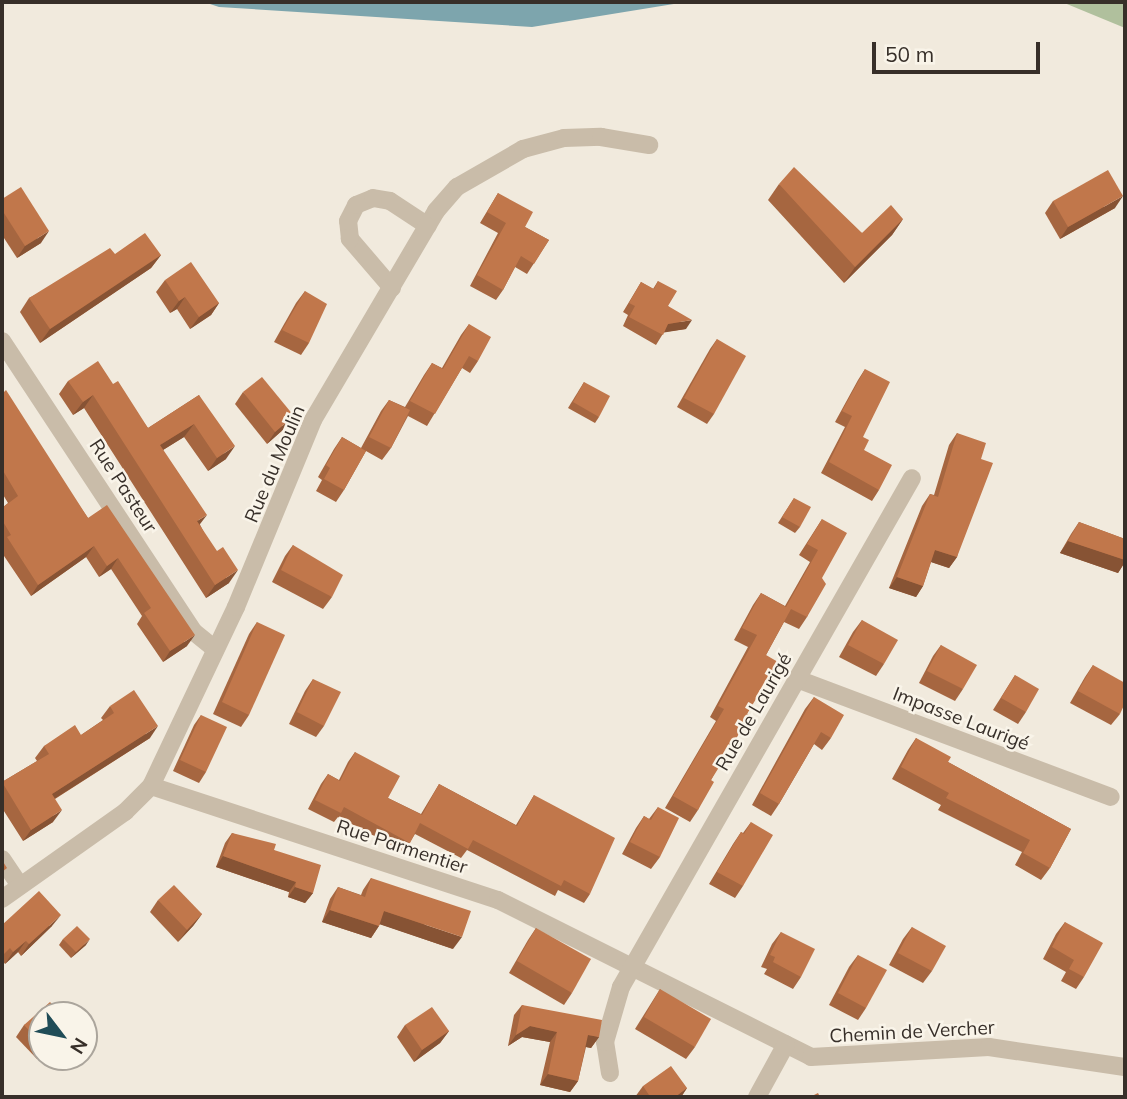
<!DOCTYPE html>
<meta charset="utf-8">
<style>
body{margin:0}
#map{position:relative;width:1127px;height:1099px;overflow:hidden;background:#f1eadd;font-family:Mulish,sans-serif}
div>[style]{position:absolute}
.green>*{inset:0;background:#b0c09d}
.water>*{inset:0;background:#7da5ad}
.minor>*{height:18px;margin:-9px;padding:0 9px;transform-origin:9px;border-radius:9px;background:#c9bca9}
.wall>*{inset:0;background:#a66640}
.shaded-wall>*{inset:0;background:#875334}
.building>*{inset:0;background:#c1774b}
span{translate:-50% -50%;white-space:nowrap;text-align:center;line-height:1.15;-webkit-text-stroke:5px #f9f4e9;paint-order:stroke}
.street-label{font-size:19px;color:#372f29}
.frame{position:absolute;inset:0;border:4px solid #372f29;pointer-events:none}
.north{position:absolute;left:28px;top:1001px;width:70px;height:70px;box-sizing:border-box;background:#f9f4e9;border:2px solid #aba59c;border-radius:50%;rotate:122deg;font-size:19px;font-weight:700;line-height:28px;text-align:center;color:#372f29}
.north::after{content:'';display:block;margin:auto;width:24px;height:32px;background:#204c57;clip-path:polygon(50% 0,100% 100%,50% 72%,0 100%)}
.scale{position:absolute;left:872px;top:42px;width:168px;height:32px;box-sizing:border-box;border:4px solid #372f29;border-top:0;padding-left:9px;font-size:21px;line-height:24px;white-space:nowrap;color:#372f29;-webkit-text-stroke:5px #f9f4e9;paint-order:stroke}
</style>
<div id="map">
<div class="green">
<div style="clip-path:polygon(1062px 2px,1125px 2px,1125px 28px)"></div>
</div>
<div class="water">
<div style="clip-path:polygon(204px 2px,686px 2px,532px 27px,219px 7px)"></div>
</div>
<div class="minor">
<div style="left:392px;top:288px;width:65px;rotate:-130.6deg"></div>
<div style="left:350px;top:239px;width:18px;rotate:-96deg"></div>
<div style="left:348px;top:221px;width:18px;rotate:-63deg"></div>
<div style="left:356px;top:205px;width:18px;rotate:-22deg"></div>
<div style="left:373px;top:198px;width:17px;rotate:10deg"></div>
<div style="left:390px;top:201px;width:45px;rotate:33.3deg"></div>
<div style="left:2px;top:341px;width:349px;rotate:56.6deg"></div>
<div style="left:194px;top:632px;width:27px;rotate:39deg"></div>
<div style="left:797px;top:679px;width:335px;rotate:20.6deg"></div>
<div style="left:151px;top:786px;width:365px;rotate:18.2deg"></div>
<div style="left:498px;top:900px;width:350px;rotate:26.6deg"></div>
<div style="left:811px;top:1057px;width:178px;rotate:-3.2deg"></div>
<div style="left:989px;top:1047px;width:137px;rotate:8.4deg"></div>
<div style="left:2px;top:859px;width:32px;rotate:56deg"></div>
<div style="left:2px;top:899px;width:151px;rotate:-35.3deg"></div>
<div style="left:125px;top:812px;width:37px;rotate:-45deg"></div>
<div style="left:151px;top:786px;width:198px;rotate:-64.6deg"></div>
<div style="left:236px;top:607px;width:202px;rotate:-67.6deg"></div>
<div style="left:313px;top:420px;width:243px;rotate:-59.5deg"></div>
<div style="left:436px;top:211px;width:32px;rotate:-49deg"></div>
<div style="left:457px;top:187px;width:76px;rotate:-29.9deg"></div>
<div style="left:523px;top:149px;width:42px;rotate:-15deg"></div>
<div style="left:564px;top:138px;width:37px;rotate:-2deg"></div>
<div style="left:601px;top:137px;width:49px;rotate:9.5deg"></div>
<div style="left:610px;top:1073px;width:31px;rotate:-99deg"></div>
<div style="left:605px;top:1042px;width:57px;rotate:-73.8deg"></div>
<div style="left:621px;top:987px;width:586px;rotate:-60.24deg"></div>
<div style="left:757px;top:1097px;width:60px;rotate:-61.3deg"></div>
</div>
<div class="wall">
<div style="clip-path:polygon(779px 184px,862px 233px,903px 219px,892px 235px,844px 283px,768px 200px)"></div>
<div style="clip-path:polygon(498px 193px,525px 227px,549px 240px,527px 274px,515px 267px,503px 290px,496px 300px,470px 286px,498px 233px,480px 223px)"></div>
<div style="clip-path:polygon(2px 199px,41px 243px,17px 258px,2px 235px)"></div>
<div style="clip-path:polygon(1053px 201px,1115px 208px,1060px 239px,1045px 213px)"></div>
<div style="clip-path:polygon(115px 254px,161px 255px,151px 268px,40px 343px,20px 312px,29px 298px)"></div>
<div style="clip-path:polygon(165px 280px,219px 303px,211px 315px,190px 329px,177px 309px,170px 313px,156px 292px)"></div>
<div style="clip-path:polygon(658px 281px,668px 306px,686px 329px,664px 332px,656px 345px,623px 326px,628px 315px,623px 312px,641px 282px,653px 289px)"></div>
<div style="clip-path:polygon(305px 291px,309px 343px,301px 355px,274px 342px,296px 303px)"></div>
<div style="clip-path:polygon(469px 324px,478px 361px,470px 373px,462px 368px,427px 426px,408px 416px,391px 448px,382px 460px,366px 451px,344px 490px,336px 502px,316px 491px,322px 480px,318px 477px,334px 449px,342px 437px,361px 448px,381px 411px,389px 400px,405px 407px,424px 375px,432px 363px,442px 368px,461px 335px)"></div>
<div style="clip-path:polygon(717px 339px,714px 414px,707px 424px,677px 407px,710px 349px)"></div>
<div style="clip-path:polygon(865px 369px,863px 437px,864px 450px,879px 490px,872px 501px,821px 473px,845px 427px,835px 422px,858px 380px)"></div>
<div style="clip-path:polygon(68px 381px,113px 384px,148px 428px,199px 395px,226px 459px,208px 471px,184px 437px,163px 450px,229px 583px,206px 598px,84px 408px,73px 415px,59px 394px)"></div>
<div style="clip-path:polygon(584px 382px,599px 417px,595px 423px,568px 408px)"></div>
<div style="clip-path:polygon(243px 392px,285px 428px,267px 444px,235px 404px)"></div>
<div style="clip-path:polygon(2px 394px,88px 518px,187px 646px,163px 662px,137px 624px,142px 616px,111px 569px,99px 577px,86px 557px,31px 596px,2px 553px,2px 508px,8px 503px,2px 493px)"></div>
<div style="clip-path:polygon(957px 433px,981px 459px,957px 557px,949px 568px,931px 562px,923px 586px,916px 597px,889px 588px,922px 506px,930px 494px,934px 495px,949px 445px)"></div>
<div style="clip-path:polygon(794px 498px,800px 527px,795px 533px,778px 523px)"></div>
<div style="clip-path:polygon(822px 519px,822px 578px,807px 617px,799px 629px,784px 622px,766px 655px,747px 714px,711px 780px,698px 810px,690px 822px,665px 808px,716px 721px,710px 717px,748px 647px,734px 640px,753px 605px,761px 593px,785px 606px,810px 562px,799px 555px)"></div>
<div style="clip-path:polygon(1079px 522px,1125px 539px,1125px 562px,1118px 573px,1060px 553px,1071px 534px)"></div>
<div style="clip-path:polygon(293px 545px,332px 597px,323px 609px,272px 582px,285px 556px)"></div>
<div style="clip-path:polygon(862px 620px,884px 664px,876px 676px,839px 657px,853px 632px)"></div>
<div style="clip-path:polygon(257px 622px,249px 715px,241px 727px,213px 714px,249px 634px)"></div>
<div style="clip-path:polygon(941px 645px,963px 689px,955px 701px,919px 683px,933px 656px)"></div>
<div style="clip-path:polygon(1093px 665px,1120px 714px,1111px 725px,1070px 703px,1085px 677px)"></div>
<div style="clip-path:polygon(1015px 675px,1026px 712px,1018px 724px,993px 710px)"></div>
<div style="clip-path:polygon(313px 679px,324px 726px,316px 737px,289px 724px,305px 691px)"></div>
<div style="clip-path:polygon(814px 697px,831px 738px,822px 750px,814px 744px,779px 804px,771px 816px,752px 805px,805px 709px)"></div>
<div style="clip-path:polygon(110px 706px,150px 738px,55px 799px,53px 822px,23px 841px,2px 808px,2px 782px,37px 761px,35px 758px,44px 746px,81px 735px,103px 720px,101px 718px)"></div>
<div style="clip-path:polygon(201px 715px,206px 772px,199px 783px,173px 771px,194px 725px)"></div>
<div style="clip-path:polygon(916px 738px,948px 762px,1071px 829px,1050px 868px,1041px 880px,1015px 865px,1022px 852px,938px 810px,941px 805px,892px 779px,908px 750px)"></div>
<div style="clip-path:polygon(355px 752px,388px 798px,421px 814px,439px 784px,516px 825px,534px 795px,590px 894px,584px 903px,558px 890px,555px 896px,467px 850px,461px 858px,415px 834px,404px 852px,338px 817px,334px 822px,308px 809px,321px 784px,328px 774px,339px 780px,348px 762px)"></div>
<div style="clip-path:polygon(658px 807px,660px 857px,651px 869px,622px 854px,636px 828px,644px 816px,649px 819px)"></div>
<div style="clip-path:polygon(751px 822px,743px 886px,735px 898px,709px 884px,733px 844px,741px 832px,743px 833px)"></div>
<div style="clip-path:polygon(232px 833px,274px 850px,313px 893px,305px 903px,288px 897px,289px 892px,216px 867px,225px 843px)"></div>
<div style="clip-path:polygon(371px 878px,453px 949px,380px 924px,371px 938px,322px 922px,330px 899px,338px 887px,361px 895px,363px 890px)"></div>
<div style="clip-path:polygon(158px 900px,202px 914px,193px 926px,178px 942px,150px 912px)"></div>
<div style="clip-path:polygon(1065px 922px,1084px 977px,1076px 989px,1061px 981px,1066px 972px,1043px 959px,1056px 934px)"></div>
<div style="clip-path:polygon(2px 925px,52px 926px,21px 956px,18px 952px,5px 964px,2px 960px)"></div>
<div style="clip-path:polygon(912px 927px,932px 971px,923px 983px,889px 965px,903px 939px)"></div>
<div style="clip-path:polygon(536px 928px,572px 993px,564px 1005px,509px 973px,528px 940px)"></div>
<div style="clip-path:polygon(781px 932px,801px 977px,793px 989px,764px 974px,767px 969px,761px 967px,772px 944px)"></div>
<div style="clip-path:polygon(63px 939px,86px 945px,71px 958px,59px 945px)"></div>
<div style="clip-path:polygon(858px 955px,866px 1008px,858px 1020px,829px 1005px,849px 967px)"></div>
<div style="clip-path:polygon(660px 989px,695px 1047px,686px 1059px,635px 1029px)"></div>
<div style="clip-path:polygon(522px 1005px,599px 1037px,591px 1048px,586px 1047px,578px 1081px,570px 1092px,540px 1085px,550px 1042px,522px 1037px,508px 1046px,514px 1015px)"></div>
<div style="clip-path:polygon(42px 1015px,42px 1054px,37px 1059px,16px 1037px,24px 1025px)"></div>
<div style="clip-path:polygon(405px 1025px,449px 1031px,440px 1043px,414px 1062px,397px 1037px)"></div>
<div style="clip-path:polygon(643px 1086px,687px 1088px,681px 1097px,635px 1097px)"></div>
</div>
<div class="shaded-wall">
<div style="clip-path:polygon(1123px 196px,1115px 208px,1060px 239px,1068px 227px)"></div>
<div style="clip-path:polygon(903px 219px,892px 235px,844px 283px,855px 267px)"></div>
<div style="clip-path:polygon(49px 231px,41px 243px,17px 258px,25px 246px)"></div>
<div style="clip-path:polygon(161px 255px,151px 268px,40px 343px,50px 329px)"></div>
<div style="clip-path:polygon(185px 297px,177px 309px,170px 313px,179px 301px)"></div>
<div style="clip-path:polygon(219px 303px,211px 315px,190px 329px,199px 317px)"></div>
<div style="clip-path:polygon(692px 320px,686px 329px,661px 333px,668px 324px)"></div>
<div style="clip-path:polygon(93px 395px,84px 408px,73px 415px,83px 402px)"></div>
<div style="clip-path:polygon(294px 416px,285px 428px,267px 444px,275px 432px)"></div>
<div style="clip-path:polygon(194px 424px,184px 437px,150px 458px,160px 445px)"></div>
<div style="clip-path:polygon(235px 446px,226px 459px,208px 471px,217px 458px)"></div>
<div style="clip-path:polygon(207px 515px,197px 528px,197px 521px)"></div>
<div style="clip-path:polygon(1068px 541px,1125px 560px,1125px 562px,1118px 573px,1060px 553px)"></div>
<div style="clip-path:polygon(94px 546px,86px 557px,31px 596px,38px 585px)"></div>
<div style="clip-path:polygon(935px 550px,957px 557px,949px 568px,928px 561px)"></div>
<div style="clip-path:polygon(118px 558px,111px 569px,99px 577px,107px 566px)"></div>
<div style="clip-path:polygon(238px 570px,229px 583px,206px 598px,215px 585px)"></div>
<div style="clip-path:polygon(897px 577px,923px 586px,916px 597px,889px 588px)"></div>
<div style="clip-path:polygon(195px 635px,187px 646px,163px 662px,170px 651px)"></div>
<div style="clip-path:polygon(158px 726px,150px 738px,43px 806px,52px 794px)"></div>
<div style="clip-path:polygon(62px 810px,53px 822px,23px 841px,31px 830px)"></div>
<div style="clip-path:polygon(223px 856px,296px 882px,289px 892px,216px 867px)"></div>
<div style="clip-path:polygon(295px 887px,313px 893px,305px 903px,288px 897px)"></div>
<div style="clip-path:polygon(330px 910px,379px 926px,371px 938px,322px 922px)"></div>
<div style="clip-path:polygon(384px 911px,462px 937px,453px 949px,376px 923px)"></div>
<div style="clip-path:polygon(202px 914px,193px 926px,178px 942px,187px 930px)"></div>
<div style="clip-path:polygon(61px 915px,52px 926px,21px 956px,29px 944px)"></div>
<div style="clip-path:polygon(90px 939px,86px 945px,71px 958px,76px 952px)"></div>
<div style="clip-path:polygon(26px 941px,18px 952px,5px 964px,13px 952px)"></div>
<div style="clip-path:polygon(530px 1026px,557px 1032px,550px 1042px,522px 1037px,508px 1046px,516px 1035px)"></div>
<div style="clip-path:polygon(449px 1031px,440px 1043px,414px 1062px,422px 1050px)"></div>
<div style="clip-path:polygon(588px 1035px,599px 1037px,591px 1048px,581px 1046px)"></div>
<div style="clip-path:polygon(548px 1074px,578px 1081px,570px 1092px,540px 1085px)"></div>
<div style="clip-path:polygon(687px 1088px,681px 1097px,675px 1097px)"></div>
</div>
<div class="building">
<div style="clip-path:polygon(794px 167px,862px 233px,891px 205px,903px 219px,855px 267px,779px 184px)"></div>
<div style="clip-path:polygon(1108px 170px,1123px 196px,1068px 227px,1053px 201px)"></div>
<div style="clip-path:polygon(21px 187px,49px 231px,25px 246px,2px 210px,2px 199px)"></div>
<div style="clip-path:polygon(498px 193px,533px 212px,525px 227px,549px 240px,534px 264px,521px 256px,503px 290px,477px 275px,506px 223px,487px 212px)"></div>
<div style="clip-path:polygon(145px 233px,161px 255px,50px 329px,29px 298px,110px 248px,115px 254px)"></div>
<div style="clip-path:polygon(191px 262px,219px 303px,199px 317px,185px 297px,179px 301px,165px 280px)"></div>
<div style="clip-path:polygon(658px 281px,677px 291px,668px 306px,692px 320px,668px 324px,663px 335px,629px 317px,635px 306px,629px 303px,641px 282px,654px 289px)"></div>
<div style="clip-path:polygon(305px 291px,327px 304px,309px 343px,282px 330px)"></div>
<div style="clip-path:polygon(469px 324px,491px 337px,478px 361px,469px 356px,435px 414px,410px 401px,432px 363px,443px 369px)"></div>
<div style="clip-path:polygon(717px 339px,746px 356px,714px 414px,684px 398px)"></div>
<div style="clip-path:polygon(98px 361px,113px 384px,118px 381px,148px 428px,199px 395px,235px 446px,217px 458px,194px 424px,160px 445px,207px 515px,197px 521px,217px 551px,223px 547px,238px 570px,215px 585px,93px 395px,83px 402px,68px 381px)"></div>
<div style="clip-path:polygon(865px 369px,890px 382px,863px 437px,869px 440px,864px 450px,892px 465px,879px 490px,829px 462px,852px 416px,842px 411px)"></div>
<div style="clip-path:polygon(262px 377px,294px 416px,275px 432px,243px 392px)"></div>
<div style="clip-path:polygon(584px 382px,610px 396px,599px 417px,573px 402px)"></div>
<div style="clip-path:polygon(6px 390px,88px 518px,107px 505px,195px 635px,170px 651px,144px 613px,151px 608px,118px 558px,107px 566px,94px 546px,38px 585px,7px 537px,11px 535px,2px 520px,2px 508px,18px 496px,2px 469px,2px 394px)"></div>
<div style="clip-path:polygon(389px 400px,410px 410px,391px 448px,369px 437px)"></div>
<div style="clip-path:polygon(957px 433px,986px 443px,981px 459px,993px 463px,957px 557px,935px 550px,923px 586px,897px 577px,930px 494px,938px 497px)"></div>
<div style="clip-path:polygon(342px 437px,366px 451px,344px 490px,324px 479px,330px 468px,326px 465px)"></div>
<div style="clip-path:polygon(794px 498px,811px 507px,800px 527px,782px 517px)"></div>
<div style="clip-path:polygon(822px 519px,847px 533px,822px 578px,826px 584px,807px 617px,791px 609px,766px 655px,778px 662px,747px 714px,751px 716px,711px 780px,714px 782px,698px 810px,673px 796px,724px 709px,718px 706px,757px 635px,742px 628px,761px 593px,786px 607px,818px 550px,807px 544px)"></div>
<div style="clip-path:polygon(1079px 522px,1125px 539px,1125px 560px,1068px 541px)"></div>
<div style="clip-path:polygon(293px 545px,343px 575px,332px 597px,281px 570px)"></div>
<div style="clip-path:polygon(862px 620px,898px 640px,884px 664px,848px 645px)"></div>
<div style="clip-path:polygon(257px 622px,285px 635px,249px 715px,222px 702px)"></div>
<div style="clip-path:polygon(941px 645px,977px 665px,963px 689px,927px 671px)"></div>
<div style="clip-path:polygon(1093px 665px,1125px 683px,1125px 703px,1120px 714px,1078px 691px)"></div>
<div style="clip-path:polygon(1015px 675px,1039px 689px,1026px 712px,1001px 698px)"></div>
<div style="clip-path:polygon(313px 679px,341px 692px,324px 726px,297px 712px)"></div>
<div style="clip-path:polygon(134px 690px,158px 726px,52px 794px,62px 810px,31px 830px,2px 782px,49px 754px,44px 746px,75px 725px,81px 735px,114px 713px,110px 706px)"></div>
<div style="clip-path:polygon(814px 697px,844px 715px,831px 738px,821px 732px,779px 804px,760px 793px)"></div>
<div style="clip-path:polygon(201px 715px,227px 727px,206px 772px,180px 760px)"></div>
<div style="clip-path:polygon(916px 738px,951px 757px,948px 762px,1071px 829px,1050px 868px,1023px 853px,1030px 840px,946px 798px,949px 793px,901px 767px)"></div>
<div style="clip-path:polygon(355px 752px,400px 776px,388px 798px,422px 815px,439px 784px,517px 826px,534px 795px,615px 838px,590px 894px,564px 880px,561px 886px,473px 840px,468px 849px,420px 823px,410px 843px,344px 807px,341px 813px,315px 800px,328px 774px,340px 781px)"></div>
<div style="clip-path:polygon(658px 807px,679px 818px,660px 857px,630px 842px,644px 816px,651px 820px)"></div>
<div style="clip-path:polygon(751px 822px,773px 835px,743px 886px,717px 872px,741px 832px,744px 834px)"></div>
<div style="clip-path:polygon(232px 833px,276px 844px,274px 850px,321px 865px,313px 893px,295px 887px,296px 882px,223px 856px)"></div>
<div style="clip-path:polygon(2px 860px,7px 868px,2px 872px)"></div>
<div style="clip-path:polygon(371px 878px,471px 911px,462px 937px,384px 911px,379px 926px,330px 910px,338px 887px,365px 897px)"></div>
<div style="clip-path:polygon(174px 885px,202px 914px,187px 930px,158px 900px)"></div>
<div style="clip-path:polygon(39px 891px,61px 915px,29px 944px,26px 941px,13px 952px,10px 948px,2px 956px,2px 925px)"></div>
<div style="clip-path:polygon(1065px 922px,1103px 943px,1084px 977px,1069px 969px,1074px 960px,1052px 947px)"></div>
<div style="clip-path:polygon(77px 926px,90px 939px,76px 952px,63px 939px)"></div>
<div style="clip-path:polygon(912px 927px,946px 946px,932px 971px,898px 953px)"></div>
<div style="clip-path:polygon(536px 928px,591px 959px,572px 993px,517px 961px)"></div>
<div style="clip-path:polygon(781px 932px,815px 949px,801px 977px,773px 962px,775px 957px,770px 955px)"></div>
<div style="clip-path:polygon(858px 955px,887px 970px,866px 1008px,838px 993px)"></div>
<div style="clip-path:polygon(660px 989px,711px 1019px,695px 1047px,644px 1017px)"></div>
<div style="clip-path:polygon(50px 1002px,62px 1015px,42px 1015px,42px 1044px,24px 1025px)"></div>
<div style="clip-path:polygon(522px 1005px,602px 1020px,599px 1037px,588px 1035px,578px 1081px,548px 1074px,557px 1032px,530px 1026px,516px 1035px)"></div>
<div style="clip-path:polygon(432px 1007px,449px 1031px,422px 1050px,405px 1025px)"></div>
<div style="clip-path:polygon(671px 1066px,687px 1088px,675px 1097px,645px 1097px,649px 1095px,643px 1086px)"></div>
<div style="clip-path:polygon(818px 1093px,820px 1097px,810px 1097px)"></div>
</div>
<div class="street-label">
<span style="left:275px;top:464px;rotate:-67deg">Rue du Moulin</span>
<span style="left:123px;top:486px;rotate:57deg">Rue Pasteur</span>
<span style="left:754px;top:712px;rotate:-60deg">Rue de Laurigé</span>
<span style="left:961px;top:719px;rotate:21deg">Impasse Laurigé</span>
<span style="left:402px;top:847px;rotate:18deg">Rue Parmentier</span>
<span style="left:912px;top:1032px;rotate:-3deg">Chemin de Vercher</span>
</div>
<div class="frame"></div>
<div class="north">N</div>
<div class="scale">50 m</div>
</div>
